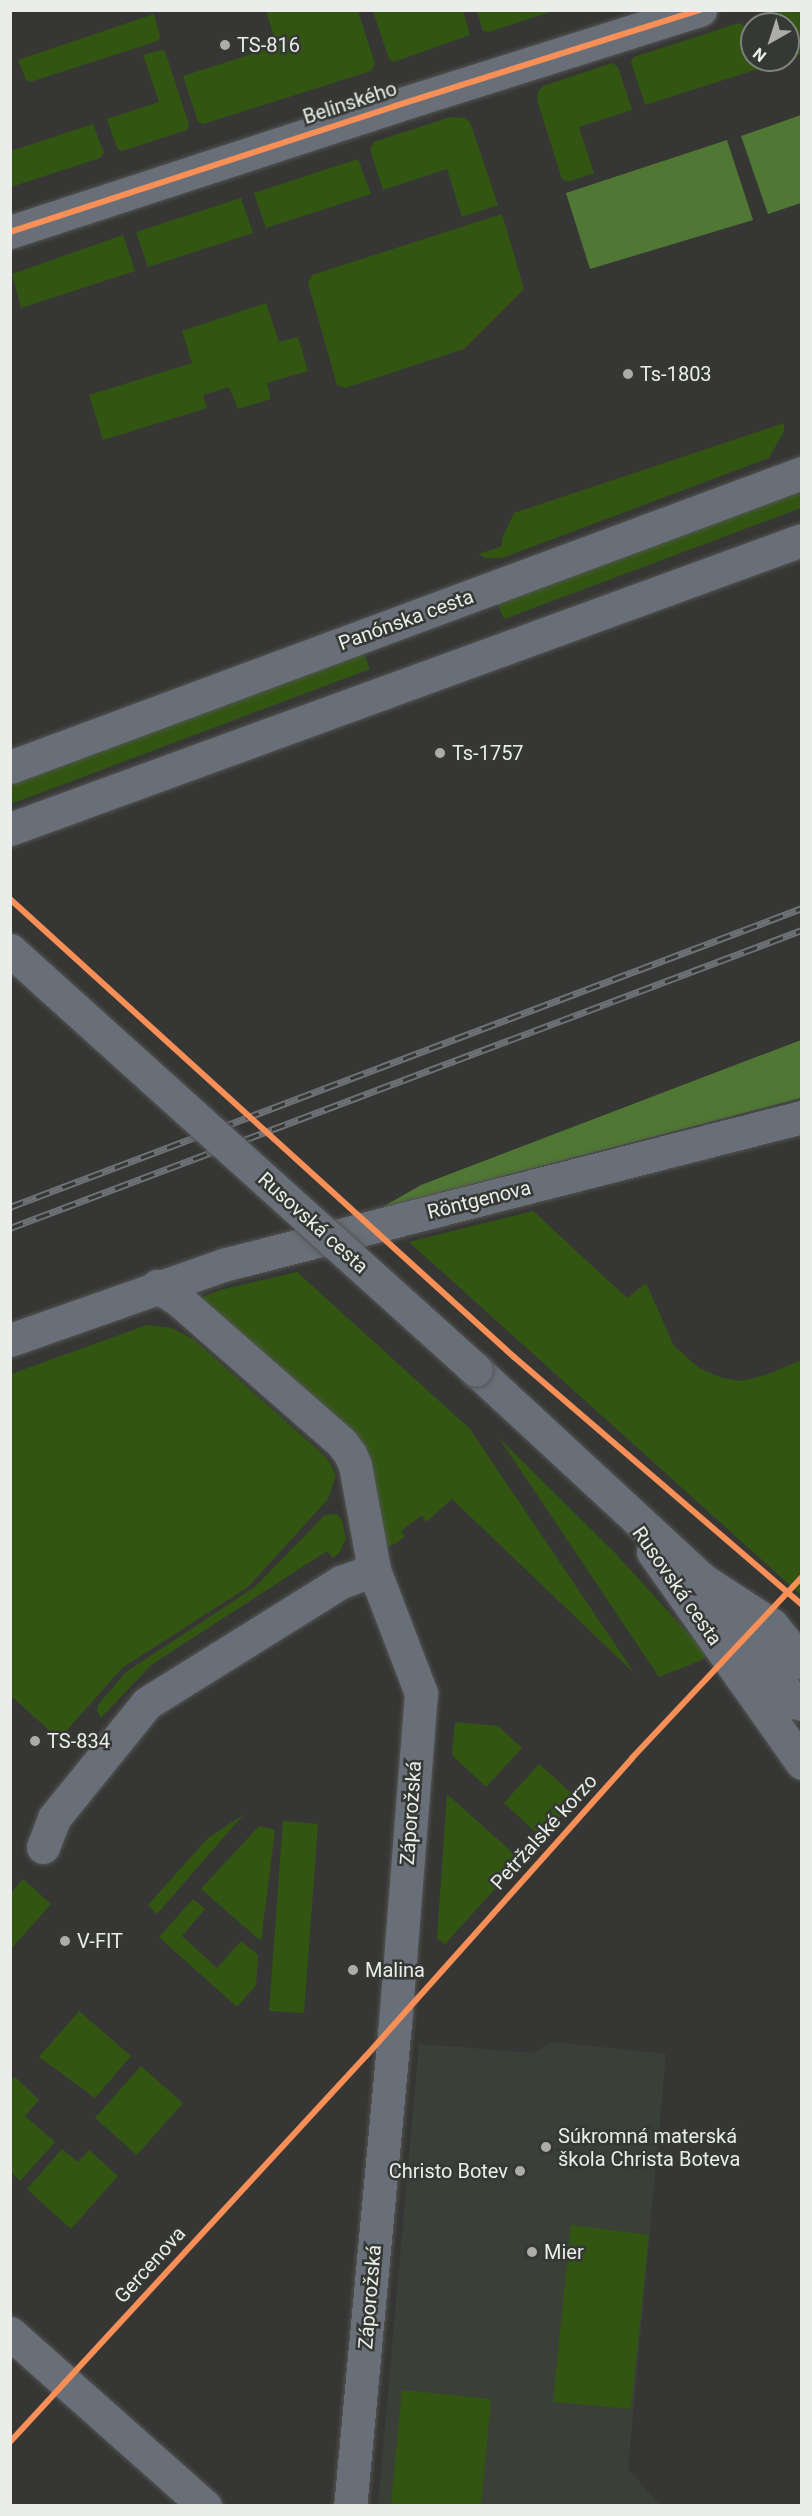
<!DOCTYPE html>
<meta charset="utf-8">
<style>
body{margin:0}
#map{position:relative;width:812px;height:2516px;overflow:hidden;background:#363735;font-family:Roboto,sans-serif}
div>[style]{position:absolute}
.built>*{inset:0;background:#3a4038}
.green>*{inset:0;background:#325612}
.forest>*{inset:0;background:#507834}
.roads{filter:drop-shadow(0 0 2px #535452) drop-shadow(0 0 2px #535452)}
.minor>*{height:33px;margin:-16.5px;padding:0 16.5px;transform-origin:16.5px;border-radius:16.5px;background:#686f78}
.major>*{height:33px;margin:-16.5px;padding:0 16.5px;transform-origin:16.5px;border-radius:16.5px;background:#696f78}
.rail>*{height:7px;margin-top:-3.5px;transform-origin:0;background:repeating-linear-gradient(90deg,#353834 0 14px,#6e7276 0 28px);box-sizing:border-box;border-block:2px solid #6e7276}
.bridges{filter:drop-shadow(0 0 2px #535452) drop-shadow(0 0 2px #535452)}
.minor-bridge>*{height:33px;margin:-16.5px;padding:0 16.5px;transform-origin:16.5px;border-radius:16.5px;background:#686f78}
.cycleway>*{height:6px;margin:-3px;padding:0 3px;transform-origin:3px;border-radius:3px;background:#f78f57}
.dots>*{width:16px;height:16px;translate:-50% -50%;box-sizing:border-box;border:3px solid #353834;border-radius:50%}
span{translate:-50% -50%;white-space:nowrap;text-align:center;line-height:1.15;-webkit-text-stroke:5px #353834;paint-order:stroke}
.poi-label{font-size:20px;color:#ebedea}
.left{translate:0 -50%;text-align:left}
.right{translate:-100% -50%;text-align:right}
.street-label{font-size:20px;color:#ebedea}
.frame{position:absolute;inset:0;border:12px solid #ebedea;pointer-events:none}
.north{position:absolute;left:740px;top:12px;width:60px;height:60px;box-sizing:border-box;background:#353834;border:2px solid #7e807d;border-radius:50%;rotate:219deg;font-size:16px;font-weight:700;line-height:24px;text-align:center;color:#ebedea}
.north::after{content:'';display:block;margin:auto;width:21px;height:27px;background:#acadab;clip-path:polygon(50% 0,100% 100%,50% 72%,0 100%)}
</style>
<div id="map">
<div class="built">
<div style="clip-path:polygon(553px 2042px,666px 2054px,628px 2469px,660px 2505px,378px 2506px,419px 2044px,532px 2053px)"></div>
</div>
<div class="green">
<div style="clip-path:polygon(269px 11px,358px 11px,375px 64px,371px 71px,203px 124px,198px 122px,183px 76px,277px 46px,267px 14px)"></div>
<div style="clip-path:polygon(373px 11px,463px 11px,470px 35px,394px 62px,389px 59px)"></div>
<div style="clip-path:polygon(477px 11px,477px 10px,553px 11px,489px 32px,483px 31px)"></div>
<div style="clip-path:polygon(775px 11px,801px 11px,801px 54px,788px 59px,788px 24px,758px 24px,757px 20px,760px 15px)"></div>
<div style="clip-path:polygon(154px 14px,160px 36px,158px 41px,30px 82px,26px 80px,18px 60px)"></div>
<div style="clip-path:polygon(739px 23px,744px 26px,752px 51px,752px 60px,755px 60px,758px 69px,645px 105px,631px 62px,634px 57px)"></div>
<div style="clip-path:polygon(162px 50px,165px 51px,189px 125px,187px 130px,122px 151px,117px 148px,107px 119px,159px 102px,143px 55px)"></div>
<div style="clip-path:polygon(612px 63px,618px 67px,632px 110px,579px 127px,594px 173px,568px 182px,562px 179px,537px 100px,538px 92px,543px 86px)"></div>
<div style="clip-path:polygon(451px 117px,464px 118px,470px 122px,498px 205px,462px 217px,447px 169px,383px 190px,370px 149px,374px 142px)"></div>
<div style="clip-path:polygon(93px 124px,104px 153px,100px 158px,11px 187px,11px 151px)"></div>
<div style="clip-path:polygon(358px 159px,371px 194px,266px 228px,254px 193px)"></div>
<div style="clip-path:polygon(241px 198px,253px 233px,148px 267px,136px 232px)"></div>
<div style="clip-path:polygon(502px 214px,524px 289px,464px 349px,345px 388px,337px 385px,308px 283px,312px 275px)"></div>
<div style="clip-path:polygon(123px 235px,135px 271px,21px 308px,12px 274px)"></div>
<div style="clip-path:polygon(266px 303px,279px 342px,298px 337px,308px 371px,267px 383px,271px 399px,238px 409px,229px 387px,203px 395px,207px 408px,103px 440px,89px 395px,192px 363px,182px 331px)"></div>
<div style="clip-path:polygon(784px 423px,784px 431px,769px 458px,502px 558px,485px 558px,479px 554px,502px 546px,502px 539px,514px 513px)"></div>
<div style="clip-path:polygon(801px 492px,801px 508px,504px 619px,497px 603px)"></div>
<div style="clip-path:polygon(363px 652px,370px 669px,11px 804px,11px 784px)"></div>
<div style="clip-path:polygon(533px 1211px,627px 1298px,646px 1283px,674px 1346px,699px 1368px,722px 1378px,741px 1381px,766px 1375px,801px 1360px,801px 1595px,409px 1242px)"></div>
<div style="clip-path:polygon(297px 1272px,470px 1429px,635px 1674px,452px 1499px,426px 1522px,422px 1515px,401px 1531px,405px 1536px,397px 1543px,385px 1547px,359px 1453px,196px 1300px,220px 1290px)"></div>
<div style="clip-path:polygon(147px 1325px,172px 1328px,193px 1339px,327px 1458px,336px 1475px,328px 1499px,248px 1587px,122px 1668px,59px 1739px,11px 1696px,11px 1374px)"></div>
<div style="clip-path:polygon(499px 1438px,615px 1553px,707px 1654px,702px 1660px,659px 1677px)"></div>
<div style="clip-path:polygon(336px 1514px,342px 1520px,346px 1539px,339px 1553px,333px 1558px,327px 1551px,151px 1665px,101px 1718px,97px 1711px,98px 1705px,126px 1672px,255px 1587px,325px 1515px)"></div>
<div style="clip-path:polygon(455px 1722px,498px 1726px,522px 1748px,486px 1787px,452px 1755px)"></div>
<div style="clip-path:polygon(539px 1764px,577px 1798px,542px 1838px,504px 1803px)"></div>
<div style="clip-path:polygon(447px 1794px,521px 1860px,445px 1944px,437px 1938px)"></div>
<div style="clip-path:polygon(244px 1814px,157px 1914px,148px 1905px,208px 1838px)"></div>
<div style="clip-path:polygon(283px 1821px,318px 1824px,304px 2013px,269px 2011px)"></div>
<div style="clip-path:polygon(259px 1826px,275px 1830px,261px 1941px,201px 1889px)"></div>
<div style="clip-path:polygon(23px 1879px,51px 1904px,11px 1949px,11px 1893px)"></div>
<div style="clip-path:polygon(193px 1899px,205px 1909px,182px 1936px,217px 1968px,241px 1941px,258px 1955px,256px 1985px,237px 2007px,159px 1937px)"></div>
<div style="clip-path:polygon(79px 2011px,131px 2056px,95px 2098px,39px 2057px)"></div>
<div style="clip-path:polygon(141px 2066px,183px 2103px,137px 2155px,95px 2118px)"></div>
<div style="clip-path:polygon(15px 2077px,39px 2100px,25px 2116px,55px 2142px,20px 2181px,11px 2172px,10px 2081px)"></div>
<div style="clip-path:polygon(62px 2149px,78px 2162px,89px 2150px,118px 2176px,71px 2229px,27px 2189px)"></div>
<div style="clip-path:polygon(571px 2225px,649px 2235px,631px 2409px,553px 2402px)"></div>
<div style="clip-path:polygon(402px 2390px,491px 2399px,481px 2505px,391px 2505px)"></div>
</div>
<div class="forest">
<div style="clip-path:polygon(801px 115px,801px 203px,768px 214px,741px 136px)"></div>
<div style="clip-path:polygon(727px 140px,753px 220px,590px 269px,566px 193px)"></div>
<div style="clip-path:polygon(801px 1040px,801px 1098px,381px 1208px,421px 1185px)"></div>
</div>
<div class="roads">
<div class="minor">
<div style="left:10px;top:232px;width:405px;rotate:-18.1deg"></div>
<div style="left:395px;top:106px;width:320px;rotate:-17.5deg"></div>
<div style="left:157px;top:1286px;width:27px;rotate:33deg"></div>
<div style="left:180px;top:1301px;width:215px;rotate:41.2deg"></div>
<div style="left:342px;top:1443px;width:14px;rotate:54deg"></div>
<div style="left:350px;top:1454px;width:12px;rotate:66deg"></div>
<div style="left:355px;top:1465px;width:107px;rotate:79.7deg"></div>
<div style="left:374px;top:1570px;width:132px;rotate:69.1deg"></div>
<div style="left:421px;top:1693px;width:331px;rotate:94.5deg"></div>
<div style="left:395px;top:2023px;width:485px;rotate:95.3deg"></div>
<div style="left:10px;top:1340px;width:226px;rotate:-19.4deg"></div>
<div style="left:223px;top:1265px;width:598px;rotate:-14.34deg"></div>
<div style="left:476px;top:1370px;width:309px;rotate:42.8deg"></div>
<div style="left:703px;top:1580px;width:82px;rotate:33.1deg"></div>
<div style="left:772px;top:1625px;width:48px;rotate:51.7deg"></div>
<div style="left:653px;top:1552px;width:258px;rotate:54.8deg"></div>
<div style="left:715px;top:1596px;width:132px;rotate:53.3deg"></div>
<div style="left:794px;top:1702px;width:8px;rotate:14deg"></div>
<div style="left:43px;top:1847px;width:31px;rotate:-69deg"></div>
<div style="left:54px;top:1818px;width:148px;rotate:-51deg"></div>
<div style="left:147px;top:1703px;width:229px;rotate:-32deg"></div>
<div style="left:341px;top:1582px;width:35px;rotate:-20deg"></div>
<div style="left:10px;top:2333px;width:261px;rotate:41.6deg"></div>
</div>
<div class="major">
<div style="left:10px;top:767px;width:845px;rotate:-20.37deg"></div>
<div style="left:10px;top:829px;width:843px;rotate:-20.05deg"></div>
</div>
</div>
<div class="rail">
<div style="left:10px;top:1207px;width:847px;rotate:-20.68deg"></div>
<div style="left:10px;top:1228px;width:846px;rotate:-20.62deg"></div>
</div>
<div class="bridges">
<div class="minor-bridge">
<div style="left:10px;top:950px;width:627px;rotate:42.03deg"></div>
</div>
</div>
<div class="cycleway">
<div style="left:10px;top:232px;width:405px;rotate:-18.1deg"></div>
<div style="left:395px;top:106px;width:320px;rotate:-17.5deg"></div>
<div style="left:10px;top:899px;width:681px;rotate:42.26deg"></div>
<div style="left:514px;top:1357px;width:380px;rotate:40.7deg"></div>
<div style="left:10px;top:2442px;width:525px;rotate:-47.32deg"></div>
<div style="left:366px;top:2056px;width:399px;rotate:-48.2deg"></div>
<div style="left:632px;top:1758px;width:248px;rotate:-46.8deg"></div>
</div>
<div class="dots">
<div style="left:225px;top:45px;background:#acadab"></div>
<div style="left:628px;top:374px;background:#acadab"></div>
<div style="left:440px;top:753px;background:#acadab"></div>
<div style="left:35px;top:1741px;background:#acadab"></div>
<div style="left:65px;top:1941px;background:#acadab"></div>
<div style="left:353px;top:1970px;background:#acadab"></div>
<div style="left:546px;top:2147px;background:#acadab"></div>
<div style="left:520px;top:2171px;background:#acadab"></div>
<div style="left:532px;top:2252px;background:#acadab"></div>
</div>
<div class="poi-label">
<span class="left" style="left:237px;top:45px">TS-816</span>
<span class="left" style="left:640px;top:374px">Ts-1803</span>
<span class="left" style="left:452px;top:753px">Ts-1757</span>
<span class="left" style="left:47px;top:1741px">TS-834</span>
<span class="left" style="left:77px;top:1941px">V-FIT</span>
<span class="left" style="left:365px;top:1970px">Malina</span>
<span class="left" style="left:558px;top:2148px">Súkromná materská<br>škola Christa Boteva</span>
<span class="right" style="left:508px;top:2171px">Christo Botev</span>
<span class="left" style="left:544px;top:2252px">Mier</span>
</div>
<div class="street-label">
<span style="left:350px;top:103px;rotate:-18deg">Belinského</span>
<span style="left:406px;top:620px;rotate:-20deg">Panónska cesta</span>
<span style="left:479px;top:1200px;rotate:-14deg">Röntgenova</span>
<span style="left:313px;top:1223px;rotate:42deg">Rusovská cesta</span>
<span style="left:677px;top:1586px;rotate:55deg">Rusovská cesta</span>
<span style="left:411px;top:1813px;rotate:-86deg">Záporožská</span>
<span style="left:544px;top:1832px;rotate:-48deg">Petržalské korzo</span>
<span style="left:150px;top:2265px;rotate:-48deg">Gercenova</span>
<span style="left:370px;top:2297px;rotate:-85deg">Záporožská</span>
</div>
<div class="frame"></div>
<div class="north">N</div>
</div>
